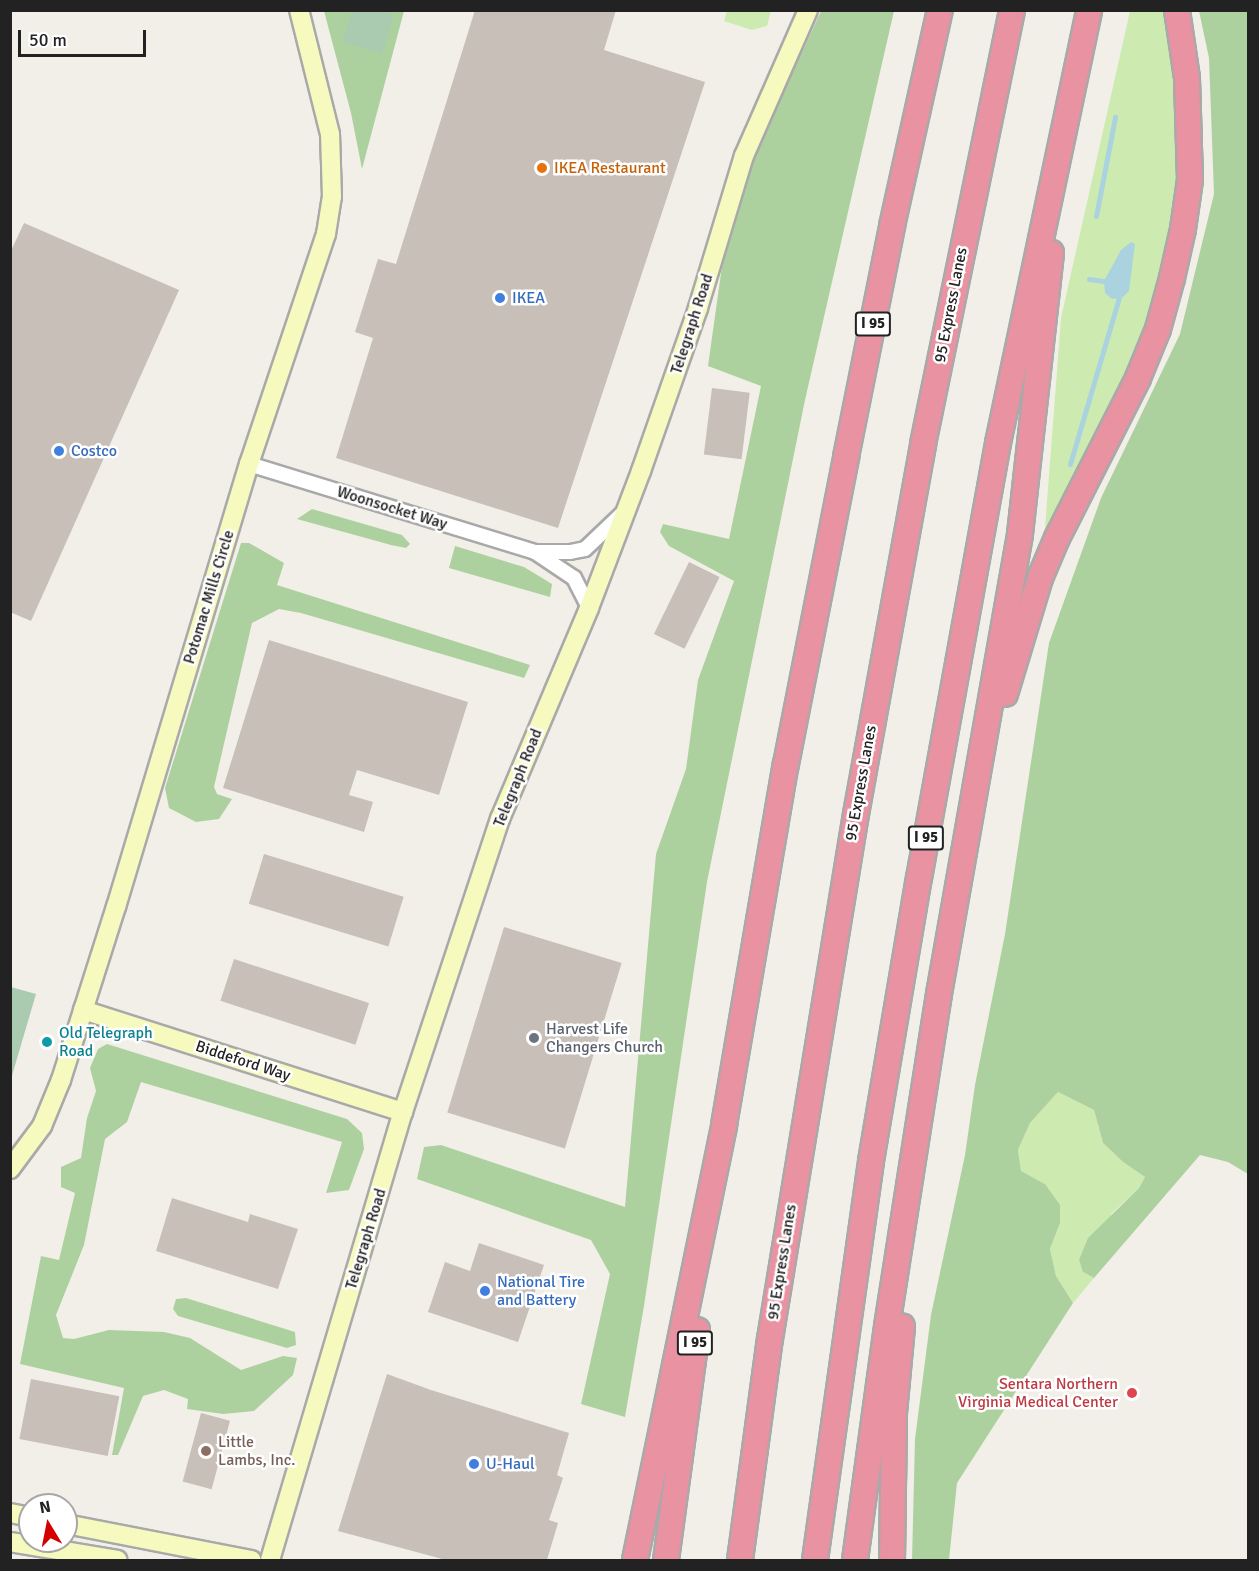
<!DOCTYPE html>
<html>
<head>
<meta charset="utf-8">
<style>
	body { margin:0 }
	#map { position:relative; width:1259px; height:1571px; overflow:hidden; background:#f2efe9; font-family:Signika,sans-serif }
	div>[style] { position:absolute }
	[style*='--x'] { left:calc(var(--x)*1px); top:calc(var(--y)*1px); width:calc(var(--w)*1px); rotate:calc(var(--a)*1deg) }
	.grass>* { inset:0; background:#cdebb0 }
	.forest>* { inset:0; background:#add19e }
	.cemetery>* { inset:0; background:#aacbaf }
	.water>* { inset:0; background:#aad3df }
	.stream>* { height:5px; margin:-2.5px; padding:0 2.5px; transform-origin:2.5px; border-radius:2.5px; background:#aad3df }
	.building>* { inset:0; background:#c7bfb8; transform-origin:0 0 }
	.roads { filter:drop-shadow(2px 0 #a9a9a9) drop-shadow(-2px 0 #a9a9a9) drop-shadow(0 2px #a9a9a9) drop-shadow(0 -2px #a9a9a9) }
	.street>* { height:14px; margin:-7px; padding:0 7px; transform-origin:7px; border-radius:7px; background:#fff }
	.secondary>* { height:18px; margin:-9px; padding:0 9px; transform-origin:9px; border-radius:9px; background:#f7fabf }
	.highway>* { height:24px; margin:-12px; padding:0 12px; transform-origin:12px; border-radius:12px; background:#e892a2 }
	.dots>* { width:16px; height:16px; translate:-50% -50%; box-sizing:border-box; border:3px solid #fff; border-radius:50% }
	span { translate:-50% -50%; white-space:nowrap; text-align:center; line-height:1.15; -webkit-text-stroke:5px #fff; paint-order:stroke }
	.shield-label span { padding:2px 4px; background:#fff; border:2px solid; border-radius:4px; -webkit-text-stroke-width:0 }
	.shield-label { font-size:15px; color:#222; font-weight:700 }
	.food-label { font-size:16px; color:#c56008 }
	.left { translate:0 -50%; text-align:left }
	.shop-label { font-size:16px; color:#366cbe }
	.street-label { font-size:16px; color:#222 }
	.worship-label { font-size:16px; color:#5b616d }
	.culture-label { font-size:16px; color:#0d838f }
	.health-label { font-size:16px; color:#be3a42 }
	.right { translate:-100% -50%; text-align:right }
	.education-label { font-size:16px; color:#785e54 }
	.frame { position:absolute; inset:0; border:12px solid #222; pointer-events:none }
	.north { position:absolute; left:18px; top:1493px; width:60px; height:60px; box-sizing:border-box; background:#fff; border:2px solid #a7a7a7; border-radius:50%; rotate:350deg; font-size:16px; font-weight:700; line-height:24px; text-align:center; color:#222 }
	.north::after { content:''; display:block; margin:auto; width:21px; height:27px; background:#d40000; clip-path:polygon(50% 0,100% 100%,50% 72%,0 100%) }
	.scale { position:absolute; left:18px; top:30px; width:128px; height:27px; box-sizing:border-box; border:3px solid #222; border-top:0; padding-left:8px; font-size:18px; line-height:21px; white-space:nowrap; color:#222; -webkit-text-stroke:4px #fff; paint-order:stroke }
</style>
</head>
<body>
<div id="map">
	<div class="grass">
		<div style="clip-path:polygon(727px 11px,771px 11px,767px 26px,752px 30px,724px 21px)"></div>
		<div style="clip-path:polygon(1130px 11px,1164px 11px,1166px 18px,1181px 114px,1174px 218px,1161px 282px,1141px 344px,1044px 541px,1061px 318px)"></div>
		<div style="clip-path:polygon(1058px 1092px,1094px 1110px,1103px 1143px,1123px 1162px,1145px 1177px,1139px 1188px,1112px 1213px,1083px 1272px,1094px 1278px,1073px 1303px,1056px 1276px,1050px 1249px,1060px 1223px,1045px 1184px,1021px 1171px,1018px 1150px,1030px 1123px)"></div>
	</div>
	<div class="forest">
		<div style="clip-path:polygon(324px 11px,404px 11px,362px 169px,351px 113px)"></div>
		<div style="clip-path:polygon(821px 11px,894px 11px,805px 400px,707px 882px,644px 1306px,625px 1417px,581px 1404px,610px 1274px,591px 1240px,417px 1179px,424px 1147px,441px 1145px,625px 1207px,656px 854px,686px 769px,698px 680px,734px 581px,669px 546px,660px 532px,663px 524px,729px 539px,761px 386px,708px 366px,722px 266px,755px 154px)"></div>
		<div style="clip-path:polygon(1199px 11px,1248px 11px,1248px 1174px,1228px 1162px,1200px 1155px,1094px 1278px,1083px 1272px,1079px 1260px,1088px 1238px,1139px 1188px,1145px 1177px,1123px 1162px,1103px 1143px,1094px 1110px,1058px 1092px,1030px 1123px,1018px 1150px,1021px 1171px,1045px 1184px,1060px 1205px,1060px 1223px,1050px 1249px,1056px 1276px,1073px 1303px,957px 1483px,949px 1560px,912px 1560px,915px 1439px,931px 1315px,965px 1155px,975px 1085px,1005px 934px,1049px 643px,1101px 498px,1180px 334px,1214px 194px,1209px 58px)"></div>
		<div style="clip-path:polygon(312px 509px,402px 535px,410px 544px,406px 548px,391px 545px,297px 519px)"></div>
		<div style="clip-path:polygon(241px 543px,249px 543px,284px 563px,277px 585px,530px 665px,524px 678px,301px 613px,279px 609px,252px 623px,214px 787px,217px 794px,232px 799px,219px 819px,196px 822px,169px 808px,165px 788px)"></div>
		<div style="clip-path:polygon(455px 546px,524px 567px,552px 584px,550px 597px,449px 568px)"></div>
		<div style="clip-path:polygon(107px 1044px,347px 1119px,362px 1133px,364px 1149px,349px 1190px,326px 1193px,342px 1142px,141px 1082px,127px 1122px,105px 1139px,84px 1245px,56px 1315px,63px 1338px,74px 1339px,109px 1330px,164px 1332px,190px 1338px,241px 1370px,283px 1356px,297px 1358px,293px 1375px,254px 1411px,223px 1414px,187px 1409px,188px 1399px,164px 1390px,143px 1396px,118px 1455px,112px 1455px,124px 1388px,20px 1364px,41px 1256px,59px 1260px,75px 1193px,61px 1187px,61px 1167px,81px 1158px,87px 1118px,96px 1091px,90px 1068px,98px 1049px)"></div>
		<div style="clip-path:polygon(186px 1298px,295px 1332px,296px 1345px,287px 1348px,178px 1316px,173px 1309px,176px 1299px)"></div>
	</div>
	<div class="cemetery">
		<div style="clip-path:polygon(352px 11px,379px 11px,394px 15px,382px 54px,342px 42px)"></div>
		<div style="clip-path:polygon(11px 987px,36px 994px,11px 1079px,10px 987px)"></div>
	</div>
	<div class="water">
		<div style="clip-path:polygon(1131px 242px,1135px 244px,1129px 291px,1123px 297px,1112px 299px,1105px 293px,1104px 281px,1121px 250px)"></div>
	</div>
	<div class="stream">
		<div style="--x:1096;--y:216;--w:101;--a:-79.1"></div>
		<div style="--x:1089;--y:279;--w:15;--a:8"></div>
		<div style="--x:1070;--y:464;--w:173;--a:-73.6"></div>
	</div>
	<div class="building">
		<div style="clip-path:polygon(475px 10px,616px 10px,604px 50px,705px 82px,558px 528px,336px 458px,373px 338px,355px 332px,378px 259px,396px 264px)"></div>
		<div style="clip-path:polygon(24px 223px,179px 290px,31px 621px,10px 612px,10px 253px)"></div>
		<div style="left:712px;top:388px;width:38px;height:67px;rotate:7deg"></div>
		<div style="left:689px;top:562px;width:34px;height:80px;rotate:26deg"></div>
		<div style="clip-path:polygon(269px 640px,468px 702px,439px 795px,357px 770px,349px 795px,373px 802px,364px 832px,223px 788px)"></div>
		<div style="left:264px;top:854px;width:146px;height:52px;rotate:17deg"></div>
		<div style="left:504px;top:927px;width:123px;height:194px;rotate:17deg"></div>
		<div style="left:234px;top:959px;width:142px;height:44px;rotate:18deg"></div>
		<div style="clip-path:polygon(172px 1198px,248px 1222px,250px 1214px,298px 1229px,278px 1289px,156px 1251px)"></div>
		<div style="clip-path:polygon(479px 1243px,544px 1265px,518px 1342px,428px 1312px,445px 1262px,470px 1271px)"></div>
		<div style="clip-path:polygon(387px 1374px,431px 1390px,569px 1433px,557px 1475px,563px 1478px,549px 1520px,558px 1523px,547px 1560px,446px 1560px,338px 1531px)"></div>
		<div style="left:31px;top:1379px;width:90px;height:61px;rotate:11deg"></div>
		<div style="left:201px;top:1413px;width:30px;height:71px;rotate:15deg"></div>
	</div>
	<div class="roads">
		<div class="street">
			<div style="--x:249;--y:464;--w:299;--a:17.1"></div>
			<div style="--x:535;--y:552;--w:35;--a:0"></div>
			<div style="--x:570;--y:552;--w:15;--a:-11"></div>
			<div style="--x:585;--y:549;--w:51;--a:-43.4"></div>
			<div style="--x:535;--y:552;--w:47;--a:33.7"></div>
			<div style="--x:574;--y:578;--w:34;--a:63"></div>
		</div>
		<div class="secondary">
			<div style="--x:83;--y:1010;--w:336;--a:17.7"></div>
			<div style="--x:10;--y:1169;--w:54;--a:-53.3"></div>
			<div style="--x:42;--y:1126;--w:50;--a:-67.6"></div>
			<div style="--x:61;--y:1080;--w:182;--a:-72.4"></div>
			<div style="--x:116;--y:907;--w:463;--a:-73.3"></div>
			<div style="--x:249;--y:464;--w:243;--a:-71.5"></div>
			<div style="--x:326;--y:234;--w:37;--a:-81"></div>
			<div style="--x:332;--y:197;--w:63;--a:-91.8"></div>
			<div style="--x:330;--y:134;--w:128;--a:-104"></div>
			<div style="--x:10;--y:1513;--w:20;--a:11"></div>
			<div style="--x:66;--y:1524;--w:189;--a:11"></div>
			<div style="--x:10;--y:1542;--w:109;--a:9.5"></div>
			<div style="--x:270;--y:1560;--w:467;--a:-73.5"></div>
			<div style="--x:403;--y:1112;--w:309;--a:-71.7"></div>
			<div style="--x:500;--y:819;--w:229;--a:-67.1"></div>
			<div style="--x:589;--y:608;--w:147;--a:-69.2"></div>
			<div style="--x:641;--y:471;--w:173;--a:-70.7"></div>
			<div style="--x:698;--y:308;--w:159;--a:-73.2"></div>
			<div style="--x:744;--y:156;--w:159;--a:-66.3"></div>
		</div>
		<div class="highway">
			<div style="--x:1005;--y:694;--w:121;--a:-73.2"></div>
			<div style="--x:1040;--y:578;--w:43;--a:-67"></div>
			<div style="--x:1057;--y:538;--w:179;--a:-63.1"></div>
			<div style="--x:1138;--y:378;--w:53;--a:-67.8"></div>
			<div style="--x:1158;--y:329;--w:53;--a:-74.6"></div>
			<div style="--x:1172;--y:278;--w:50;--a:-77.3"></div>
			<div style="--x:1183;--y:229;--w:49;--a:-81.9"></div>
			<div style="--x:1190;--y:180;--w:102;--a:-91.7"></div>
			<div style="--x:1187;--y:78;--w:69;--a:-98.4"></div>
			<div style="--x:635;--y:1560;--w:444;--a:-78.4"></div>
			<div style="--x:724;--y:1125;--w:366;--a:-80.3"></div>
			<div style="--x:786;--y:764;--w:313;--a:-78.9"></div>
			<div style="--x:846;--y:457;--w:236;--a:-78.7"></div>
			<div style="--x:892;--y:226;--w:221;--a:-77.5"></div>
			<div style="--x:666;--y:1560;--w:232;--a:-82.3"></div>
			<div style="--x:740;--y:1560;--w:223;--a:-82.3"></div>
			<div style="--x:770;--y:1339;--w:532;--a:-80.7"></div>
			<div style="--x:856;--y:814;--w:376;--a:-79.7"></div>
			<div style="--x:923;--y:444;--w:443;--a:-78.4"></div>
			<div style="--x:815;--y:1560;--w:403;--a:-82"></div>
			<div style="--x:871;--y:1161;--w:287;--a:-80.4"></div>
			<div style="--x:919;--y:878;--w:442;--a:-79.7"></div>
			<div style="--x:998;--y:443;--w:442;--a:-78.1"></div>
			<div style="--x:855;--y:1560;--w:236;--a:-82.2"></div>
			<div style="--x:887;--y:1326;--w:336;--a:-81.1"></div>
			<div style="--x:939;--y:994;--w:467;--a:-80"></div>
			<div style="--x:1020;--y:534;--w:283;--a:-83.7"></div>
			<div style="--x:892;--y:1560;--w:147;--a:-89.2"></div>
			<div style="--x:894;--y:1413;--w:87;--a:-84.7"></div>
		</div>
	</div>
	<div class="dots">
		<div style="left:542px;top:168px;background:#e8710a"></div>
		<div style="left:500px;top:298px;background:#3f7fe0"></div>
		<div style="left:59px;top:451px;background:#3f7fe0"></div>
		<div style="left:534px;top:1038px;background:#6b7280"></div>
		<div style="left:47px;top:1042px;background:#0f9aa8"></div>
		<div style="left:485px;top:1291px;background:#3f7fe0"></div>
		<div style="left:1132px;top:1393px;background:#e0444e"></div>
		<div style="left:206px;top:1451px;background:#8d6e63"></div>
		<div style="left:474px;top:1464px;background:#3f7fe0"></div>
	</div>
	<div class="shield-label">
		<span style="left:873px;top:324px">I 95</span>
		<span style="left:926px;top:838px">I 95</span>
		<span style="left:695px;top:1343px">I 95</span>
	</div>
	<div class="food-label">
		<span class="left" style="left:554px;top:168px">IKEA Restaurant</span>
	</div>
	<div class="shop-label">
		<span class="left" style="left:512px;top:298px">IKEA</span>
		<span class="left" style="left:71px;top:451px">Costco</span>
		<span class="left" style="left:497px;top:1291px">National Tire<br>and Battery</span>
		<span class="left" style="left:486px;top:1464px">U-Haul</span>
	</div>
	<div class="street-label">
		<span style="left:951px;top:305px;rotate:-79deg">95 Express Lanes</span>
		<span style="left:692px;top:324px;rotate:-72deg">Telegraph Road</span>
		<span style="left:392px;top:508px;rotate:17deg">Woonsocket Way</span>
		<span style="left:209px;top:597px;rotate:-73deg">Potomac Mills Circle</span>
		<span style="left:518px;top:778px;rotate:-68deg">Telegraph Road</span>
		<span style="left:861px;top:783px;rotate:-80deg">95 Express Lanes</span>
		<span style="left:243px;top:1061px;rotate:18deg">Biddeford Way</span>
		<span style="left:366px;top:1239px;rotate:-73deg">Telegraph Road</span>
		<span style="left:782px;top:1262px;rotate:-81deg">95 Express Lanes</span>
	</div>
	<div class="worship-label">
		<span class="left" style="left:546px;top:1038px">Harvest Life<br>Changers Church</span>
	</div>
	<div class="culture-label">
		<span class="left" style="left:59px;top:1042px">Old Telegraph<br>Road</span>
	</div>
	<div class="health-label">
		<span class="right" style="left:1118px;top:1393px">Sentara Northern<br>Virginia Medical Center</span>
	</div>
	<div class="education-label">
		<span class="left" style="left:218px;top:1451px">Little<br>Lambs, Inc.</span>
	</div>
	<div class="frame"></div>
	<div class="north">N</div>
	<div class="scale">50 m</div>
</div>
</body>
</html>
